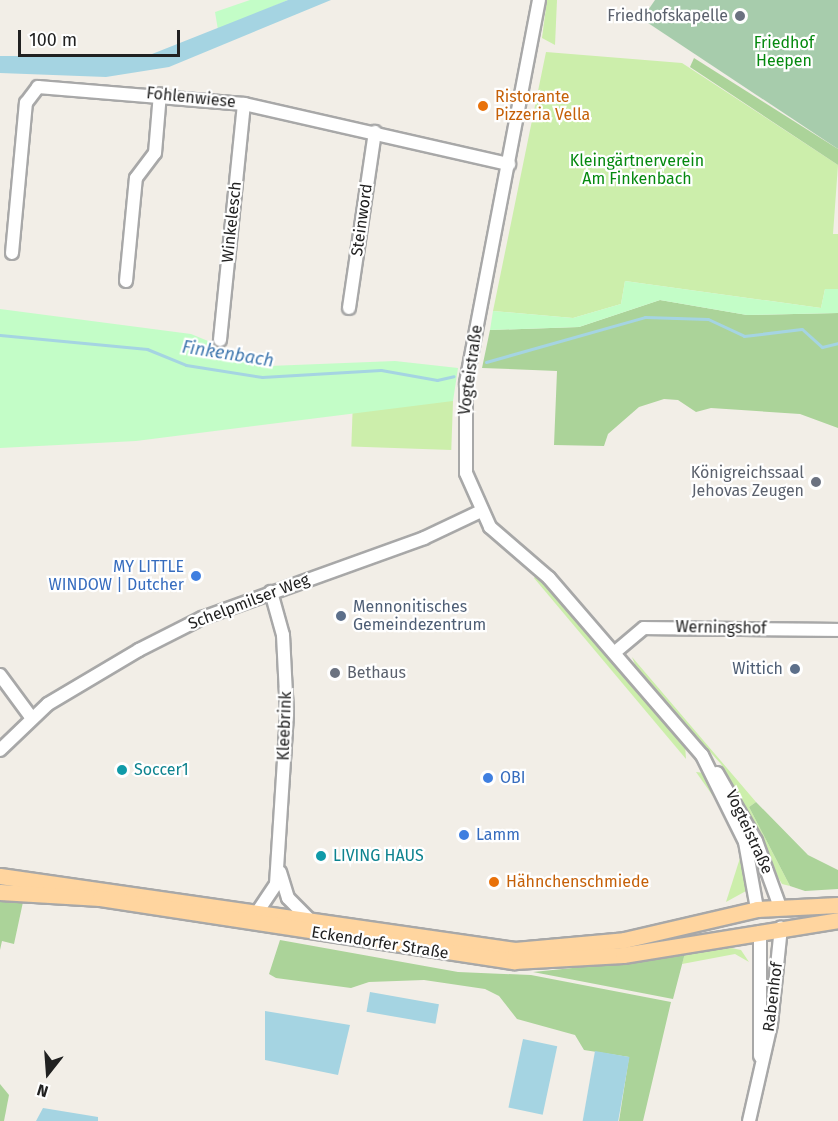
<!DOCTYPE html>
<html>
<head>
<meta charset="utf-8">
<style>
	body { margin:0 }
	#map { position:relative; width:838px; height:1121px; overflow:hidden; background:#f2eee7; font-family:"Fira Sans",sans-serif }
	div>[style] { position:absolute }
	[style*='--x'] { left:calc(var(--x)*1px); top:calc(var(--y)*1px); width:calc(var(--w)*1px); rotate:calc(var(--a)*1deg) }
	.grass>* { inset:0; background:#cceeab; transform-origin:0 0 }
	.forest>* { inset:0; background:#abd399 }
	.cemetery>* { inset:0; background:#a7ccac }
	.park>* { inset:0; background:#c3fdc7 }
	.water>* { inset:0; background:#a5d4e2; transform-origin:0 0 }
	.stream>* { height:3px; margin:-1.5px; padding:0 1.5px; transform-origin:1.5px; border-radius:1.5px; background:#a5d4e2 }
	.roads { filter:drop-shadow(2px 0 #a8a8a8) drop-shadow(-2px 0 #a8a8a8) drop-shadow(0 2px #a8a8a8) drop-shadow(0 -2px #a8a8a8) }
	.minor>* { height:12px; margin:-6px; padding:0 6px; transform-origin:6px; border-radius:6px; background:#fff }
	.major>* { height:15px; margin:-7.5px; padding:0 7.5px; transform-origin:7.5px; border-radius:7.5px; background:#ffd59f }
	.dots>* { width:16px; height:16px; translate:-50% -50%; box-sizing:border-box; border:3px solid #fff; border-radius:50% }
	span { translate:-50% -50%; white-space:nowrap; text-align:center; line-height:1.15; -webkit-text-stroke:4.5px #fff; paint-order:stroke }
	.worship-label { font-size:16px; color:#5b616d }
	.right { translate:-100% -50%; text-align:right }
	.left { translate:0 -50%; text-align:left }
	.park-label { font-size:16px; color:#05890f }
	.food-label { font-size:16px; color:#c56008 }
	.street-label { font-size:16px; color:#212121 }
	.shop-label { font-size:16px; color:#366cbe }
	.service-label { font-size:16px; color:#4e5e75 }
	.culture-label { font-size:16px; color:#0d838f }
	.water-label { font-size:18px; color:#437ab0; font-style:italic }
	.north { position:absolute; left:18px; top:1043px; width:60px; height:60px; -webkit-text-stroke:4px #fff; paint-order:stroke; rotate:197deg; font-size:16px; font-weight:700; line-height:24px; text-align:center; color:#212121 }
	.north::after { content:''; display:block; margin:auto; width:21px; height:27px; background:#212121; clip-path:polygon(50% 0,100% 100%,50% 72%,0 100%) }
	.scale { position:absolute; left:18px; top:30px; width:162px; height:27px; box-sizing:border-box; border:3px solid #212121; border-top:0; padding-left:8px; font-size:18px; line-height:21px; white-space:nowrap; color:#212121; -webkit-text-stroke:4px #fff; paint-order:stroke }
</style>
</head>
<body>
<div id="map">
	<div class="grass">
		<div style="clip-path:polygon(547px 0,557px 0,555px 45px,542px 38px)"></div>
		<div style="clip-path:polygon(546px 52px,682px 63px,838px 165px,833px 234px,838px 234px,838px 289px,825px 289px,821px 308px,625px 281px,621px 304px,573px 318px,493px 311px)"></div>
		<div style="left:453px;top:401px;width:49px;height:100px;rotate:92deg"></div>
		<div style="clip-path:polygon(538px 573px,685px 745px,686px 759px,534px 578px)"></div>
		<div style="clip-path:polygon(632px 657px,756px 802px,749px 807px,790px 886px,782px 884px,773px 869px,721px 764px,638px 672px)"></div>
		<div style="clip-path:polygon(696px 772px,705px 773px,727px 816px)"></div>
		<div style="clip-path:polygon(740px 858px,746px 891px,726px 902px)"></div>
		<div style="clip-path:polygon(731px 948px,741px 950px,749px 962px,735px 954px,682px 964px,685px 953px)"></div>
	</div>
	<div class="forest">
		<div style="clip-path:polygon(694px 58px,838px 149px,838px 165px,690px 67px)"></div>
		<div style="clip-path:polygon(660px 300px,747px 315px,838px 313px,838px 428px,800px 414px,711px 408px,696px 412px,678px 400px,664px 399px,639px 407px,608px 434px,604px 446px,554px 445px,557px 371px,482px 368px,490px 330px,579px 327px)"></div>
		<div style="clip-path:polygon(756px 802px,808px 855px,838px 870px,838px 889px,805px 891px,790px 886px,749px 807px)"></div>
		<div style="clip-path:polygon(0 901px,23px 902px,14px 944px,2px 941px,0 950px)"></div>
		<div style="clip-path:polygon(280px 940px,458px 972px,531px 975px,671px 1002px,643px 1121px,619px 1121px,629px 1057px,584px 1050px,575px 1035px,517px 1019px,499px 996px,485px 989px,424px 980px,369px 982px,351px 988px,276px 978px,269px 974px)"></div>
		<div style="clip-path:polygon(685px 953px,673px 999px,533px 972px,602px 965px)"></div>
		<div style="clip-path:polygon(0 1084px,9px 1095px,4px 1121px,0 1121px)"></div>
	</div>
	<div class="cemetery">
		<div style="clip-path:polygon(655px 0,838px 0,838px 149px,642px 19px)"></div>
	</div>
	<div class="park">
		<div style="clip-path:polygon(250px 0,288px 0,218px 30px,215px 12px)"></div>
		<div style="clip-path:polygon(625px 281px,821px 308px,825px 289px,838px 289px,838px 313px,747px 315px,660px 300px,579px 327px,490px 330px,493px 311px,573px 318px,621px 304px)"></div>
		<div style="clip-path:polygon(0 309px,191px 334px,269px 366px,395px 361px,458px 368px,453px 401px,136px 441px,0 448px)"></div>
	</div>
	<div class="water">
		<div style="clip-path:polygon(288px 0,331px 0,169px 67px,106px 77px,0 73px,0 56px,147px 56px)"></div>
		<div style="left:370px;top:992px;width:70px;height:20px;rotate:10deg"></div>
		<div style="clip-path:polygon(265px 1011px,350px 1025px,338px 1075px,265px 1060px)"></div>
		<div style="left:523px;top:1039px;width:35px;height:70px;rotate:12deg"></div>
		<div style="left:595px;top:1051px;width:35px;height:71px;rotate:10deg"></div>
		<div style="clip-path:polygon(43px 1108px,98px 1117px,98px 1121px,36px 1121px)"></div>
	</div>
	<div class="stream">
		<div style="--x:0;--y:335;--w:148;--a:5.4"></div>
		<div style="--x:147;--y:349;--w:42;--a:22.3"></div>
		<div style="--x:186;--y:365;--w:77;--a:9"></div>
		<div style="--x:262;--y:377;--w:119;--a:-3.4"></div>
		<div style="--x:381;--y:370;--w:57;--a:10.1"></div>
		<div style="--x:437;--y:380;--w:17;--a:-13"></div>
		<div style="--x:486;--y:362;--w:165;--a:-15.8"></div>
		<div style="--x:645;--y:317;--w:63;--a:1.8"></div>
		<div style="--x:708;--y:319;--w:40;--a:25"></div>
		<div style="--x:744;--y:336;--w:58;--a:-6.9"></div>
		<div style="--x:802;--y:329;--w:27;--a:42"></div>
		<div style="--x:822;--y:347;--w:16;--a:-14"></div>
	</div>
	<div class="roads">
		<div class="minor">
			<div style="--x:539;--y:0;--w:391;--a:100.8"></div>
			<div style="--x:466;--y:384;--w:89;--a:90"></div>
			<div style="--x:466;--y:473;--w:59;--a:66"></div>
			<div style="--x:490;--y:527;--w:78;--a:40.8"></div>
			<div style="--x:549;--y:578;--w:234;--a:49.2"></div>
			<div style="--x:702;--y:755;--w:97;--a:63.7"></div>
			<div style="--x:745;--y:842;--w:68;--a:79.8"></div>
			<div style="--x:12;--y:253;--w:151;--a:-84.7"></div>
			<div style="--x:26;--y:103;--w:20;--a:-53"></div>
			<div style="--x:38;--y:87;--w:207;--a:4.7"></div>
			<div style="--x:244;--y:104;--w:272;--a:12.8"></div>
			<div style="--x:126;--y:281;--w:103;--a:-84.5"></div>
			<div style="--x:136;--y:178;--w:31;--a:-53"></div>
			<div style="--x:155;--y:153;--w:59;--a:-85.2"></div>
			<div style="--x:349;--y:308;--w:178;--a:-81.6"></div>
			<div style="--x:220;--y:340;--w:237;--a:-84.2"></div>
			<div style="--x:614;--y:653;--w:39;--a:-40"></div>
			<div style="--x:644;--y:628;--w:194;--a:0.6"></div>
			<div style="--x:0;--y:675;--w:52;--a:53.6"></div>
			<div style="--x:0;--y:750;--w:66;--a:-43.8"></div>
			<div style="--x:48;--y:704;--w:106;--a:-30.7"></div>
			<div style="--x:139;--y:650;--w:71;--a:-26.9"></div>
			<div style="--x:202;--y:618;--w:236;--a:-19.8"></div>
			<div style="--x:424;--y:538;--w:61;--a:-25.3"></div>
			<div style="--x:717;--y:773;--w:78;--a:60.2"></div>
			<div style="--x:756;--y:841;--w:70;--a:70"></div>
			<div style="--x:280;--y:872;--w:27;--a:73"></div>
			<div style="--x:288;--y:898;--w:31;--a:45"></div>
			<div style="--x:258;--y:911;--w:32;--a:-56"></div>
			<div style="--x:276;--y:884;--w:170;--a:-86.3"></div>
			<div style="--x:287;--y:714;--w:79;--a:-92.9"></div>
			<div style="--x:283;--y:635;--w:45;--a:-105.6"></div>
			<div style="--x:760;--y:1056;--w:124;--a:-90"></div>
			<div style="--x:749;--y:1121;--w:99;--a:-77.2"></div>
			<div style="--x:771;--y:1024;--w:97;--a:-84.1"></div>
		</div>
		<div class="major">
			<div style="--x:0;--y:876;--w:520;--a:8.18"></div>
			<div style="--x:515;--y:950;--w:109;--a:-5.2"></div>
			<div style="--x:624;--y:940;--w:137;--a:-13.1"></div>
			<div style="--x:757;--y:909;--w:81;--a:-2.8"></div>
			<div style="--x:0;--y:892;--w:100;--a:3.4"></div>
			<div style="--x:100;--y:898;--w:419;--a:8.7"></div>
			<div style="--x:514;--y:961;--w:109;--a:-3.2"></div>
			<div style="--x:623;--y:955;--w:218;--a:-9.2"></div>
		</div>
	</div>
	<div class="dots">
		<div style="left:740px;top:16px;background:#6b7280"></div>
		<div style="left:483px;top:106px;background:#e8710a"></div>
		<div style="left:816px;top:482px;background:#6b7280"></div>
		<div style="left:196px;top:576px;background:#3f7fe0"></div>
		<div style="left:341px;top:616px;background:#5c6f8a"></div>
		<div style="left:795px;top:669px;background:#5c6f8a"></div>
		<div style="left:335px;top:673px;background:#6b7280"></div>
		<div style="left:122px;top:770px;background:#0f9aa8"></div>
		<div style="left:488px;top:778px;background:#3f7fe0"></div>
		<div style="left:464px;top:835px;background:#3f7fe0"></div>
		<div style="left:321px;top:856px;background:#0f9aa8"></div>
		<div style="left:494px;top:882px;background:#e8710a"></div>
	</div>
	<div class="worship-label">
		<span class="right" style="left:728px;top:16px">Friedhofskapelle</span>
		<span class="right" style="left:804px;top:482px">Königreichssaal<br>Jehovas Zeugen</span>
		<span class="left" style="left:347px;top:673px">Bethaus</span>
	</div>
	<div class="park-label">
		<span style="left:784px;top:52px">Friedhof<br>Heepen</span>
		<span style="left:637px;top:170px">Kleingärtnerverein<br>Am Finkenbach</span>
	</div>
	<div class="food-label">
		<span class="left" style="left:495px;top:106px">Ristorante<br>Pizzeria Vella</span>
		<span class="left" style="left:506px;top:882px">Hähnchenschmiede</span>
	</div>
	<div class="street-label">
		<span style="left:191px;top:98px;rotate:6deg">Fohlenwiese</span>
		<span style="left:362px;top:220px;rotate:-82deg">Steinword</span>
		<span style="left:232px;top:222px;rotate:-84deg">Winkelesch</span>
		<span style="left:471px;top:370px;rotate:-82deg">Vogteistraße</span>
		<span style="left:249px;top:602px;rotate:-21deg">Schelpmilser Weg</span>
		<span style="left:721px;top:628px;rotate:1deg">Werningshof</span>
		<span style="left:285px;top:726px;rotate:-88deg">Kleebrink</span>
		<span style="left:749px;top:832px;rotate:65deg">Vogteistraße</span>
		<span style="left:380px;top:943px;rotate:9deg">Eckendorfer Straße</span>
		<span style="left:773px;top:997px;rotate:-83deg">Rabenhof</span>
	</div>
	<div class="shop-label">
		<span class="right" style="left:184px;top:576px">MY LITTLE<br>WINDOW | Dutcher</span>
		<span class="left" style="left:500px;top:778px">OBI</span>
		<span class="left" style="left:476px;top:835px">Lamm</span>
	</div>
	<div class="service-label">
		<span class="left" style="left:353px;top:616px">Mennonitisches<br>Gemeindezentrum</span>
		<span class="right" style="left:783px;top:669px">Wittich</span>
	</div>
	<div class="culture-label">
		<span class="left" style="left:134px;top:770px">Soccer1</span>
		<span class="left" style="left:333px;top:856px">LIVING HAUS</span>
	</div>
	<div class="water-label">
		<span style="left:228px;top:354px;rotate:9deg">Finkenbach</span>
	</div>
	<div class="north">N</div>
	<div class="scale">100 m</div>
</div>
</body>
</html>
